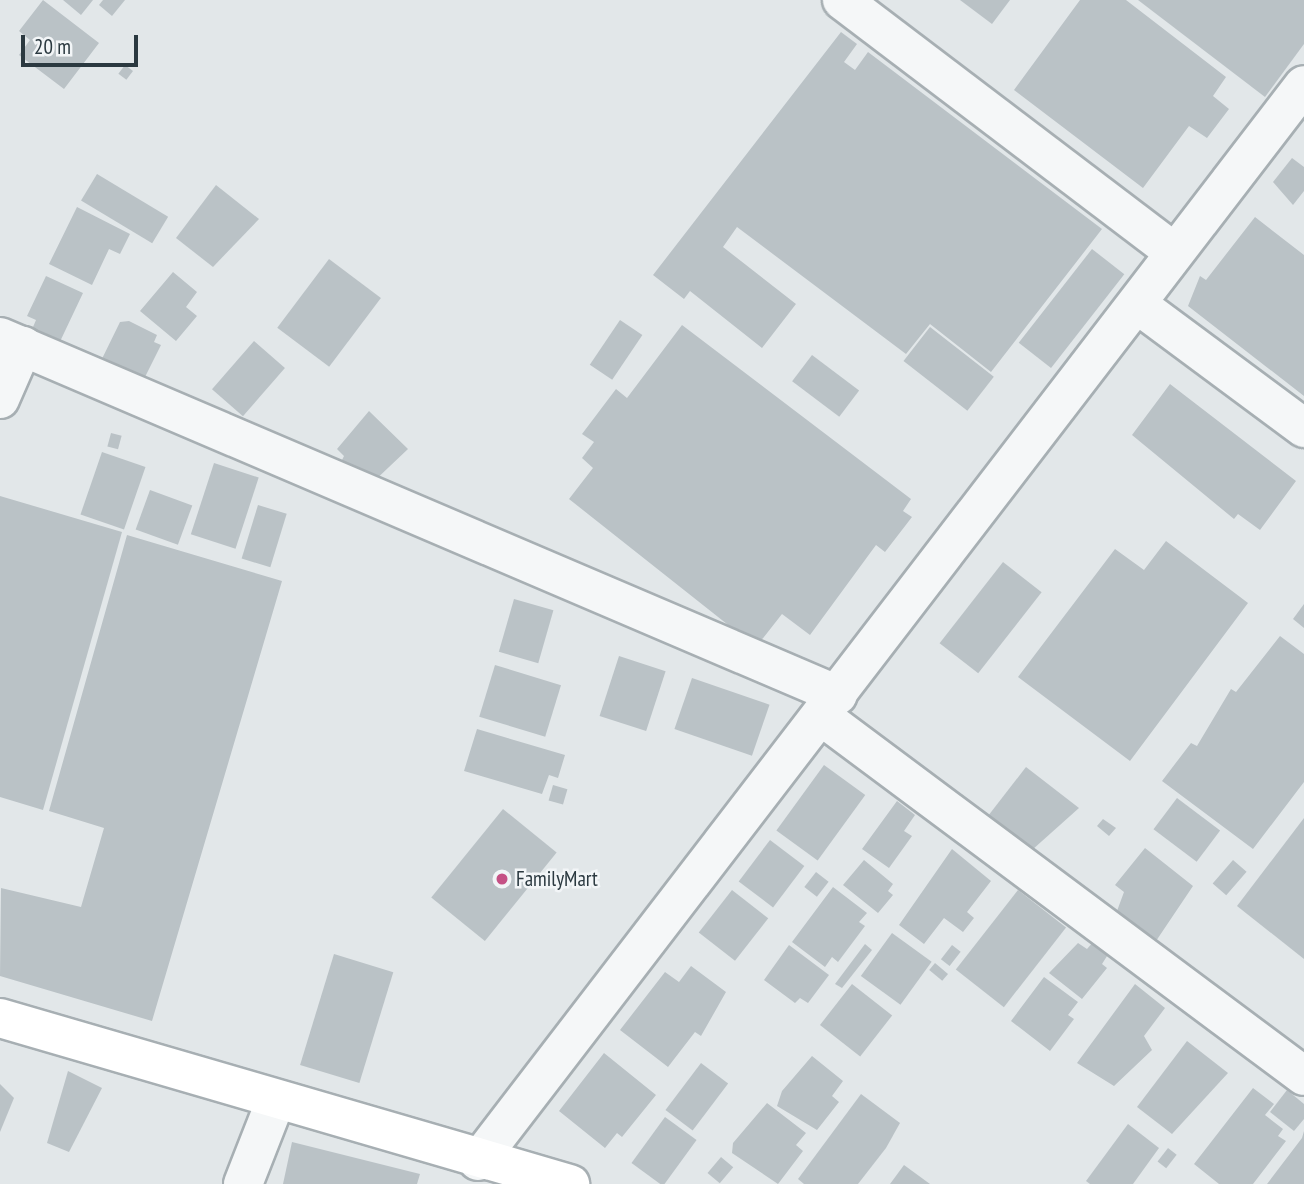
<!DOCTYPE html>
<html>
<head>
<meta charset="utf-8">
<style>
	body { margin:0 }
	#map { position:relative; width:1304px; height:1184px; overflow:hidden; background:#e2e7e9; font-family:"PT Sans Narrow",sans-serif }
	div>[style] { position:absolute }
	[style*='--x'] { left:calc(var(--x)*1px); top:calc(var(--y)*1px); width:calc(var(--w)*1px); rotate:calc(var(--a)*1deg) }
	.building>* { inset:0; background:#bac2c6; transform-origin:0 0 }
	.roads { filter:drop-shadow(2px 0 #a7afb3) drop-shadow(-2px 0 #a7afb3) drop-shadow(0 2px #a7afb3) drop-shadow(0 -2px #a7afb3) }
	.street>* { height:38px; margin:-19px; padding:0 19px; transform-origin:19px; border-radius:19px; background:#f5f7f8 }
	.secondary>* { height:38px; margin:-19px; padding:0 19px; transform-origin:19px; border-radius:19px; background:#fff }
	.dots>* { width:19px; height:19px; translate:-50% -50%; box-sizing:border-box; border:4px solid #f2f5f7; border-radius:50% }
	span { translate:-50% -50%; white-space:nowrap; text-align:center; line-height:1.15; -webkit-text-stroke:5px #f2f5f7; paint-order:stroke }
	.poi-label { font-size:21px; color:#2b3940 }
	.left { translate:0 -50%; text-align:left }
	.scale { position:absolute; left:21px; top:35px; width:117px; height:32px; box-sizing:border-box; border:4px solid #2b3940; border-top:0; padding-left:9px; font-size:21px; line-height:24px; white-space:nowrap; color:#2b3940; -webkit-text-stroke:5px #f2f5f7; paint-order:stroke }
</style>
</head>
<body>
<div id="map">
	<div class="building">
		<div style="clip-path:polygon(43px 0,99px 43px,64px 89px,19px 55px,30px 40px,19px 31px)"></div>
		<div style="clip-path:polygon(63px 0,93px 0,81px 15px)"></div>
		<div style="clip-path:polygon(103px 0,125px 0,112px 16px,99px 5px)"></div>
		<div style="clip-path:polygon(960px 0,1010px 0,992px 24px)"></div>
		<div style="clip-path:polygon(1080px 0,1126px 0,1226px 77px,1213px 96px,1229px 109px,1207px 138px,1189px 126px,1143px 188px,1014px 90px)"></div>
		<div style="clip-path:polygon(1138px 0,1304px 0,1304px 44px,1265px 97px)"></div>
		<div style="clip-path:polygon(841px 32px,857px 44px,844px 62px,855px 70px,868px 52px,1102px 229px,991px 372px,930px 324px,906px 354px,737px 227px,723px 247px,796px 304px,762px 348px,690px 291px,684px 299px,653px 275px)"></div>
		<div style="left:125px;top:65px;width:10px;height:11px;rotate:37deg"></div>
		<div style="clip-path:polygon(1292px 158px,1304px 167px,1304px 191px,1293px 205px,1273px 182px)"></div>
		<div style="left:97px;top:174px;width:83px;height:31px;rotate:31deg"></div>
		<div style="clip-path:polygon(216px 185px,259px 219px,213px 267px,176px 238px)"></div>
		<div style="clip-path:polygon(77px 207px,130px 234px,120px 254px,109px 249px,92px 285px,49px 264px)"></div>
		<div style="clip-path:polygon(1255px 217px,1304px 255px,1304px 396px,1188px 306px,1200px 276px,1206px 280px)"></div>
		<div style="left:1092px;top:249px;width:41px;height:119px;rotate:38deg"></div>
		<div style="left:329px;top:259px;width:65px;height:86px;rotate:37deg"></div>
		<div style="clip-path:polygon(173px 272px,197px 292px,186px 307px,197px 316px,176px 341px,140px 311px)"></div>
		<div style="clip-path:polygon(46px 276px,83px 293px,56px 350px,30px 334px,36px 320px,27px 316px)"></div>
		<div style="left:620px;top:320px;width:27px;height:54px;rotate:34deg"></div>
		<div style="clip-path:polygon(129px 321px,157px 335px,154px 342px,161px 345px,139px 389px,97px 369px,120px 322px)"></div>
		<div style="clip-path:polygon(682px 325px,911px 499px,903px 511px,912px 517px,885px 552px,876px 545px,810px 635px,782px 614px,756px 647px,569px 499px,593px 468px,582px 458px,594px 442px,582px 434px,616px 389px,627px 398px)"></div>
		<div style="left:930px;top:327px;width:81px;height:43px;rotate:38deg"></div>
		<div style="left:254px;top:341px;width:41px;height:64px;rotate:41deg"></div>
		<div style="left:812px;top:355px;width:59px;height:33px;rotate:37deg"></div>
		<div style="clip-path:polygon(1170px 384px,1296px 481px,1260px 530px,1238px 514px,1234px 519px,1132px 435px)"></div>
		<div style="clip-path:polygon(369px 411px,408px 449px,370px 485px,341px 462px,344px 456px,337px 449px)"></div>
		<div style="left:111px;top:433px;width:11px;height:14px;rotate:15deg"></div>
		<div style="left:102px;top:452px;width:46px;height:66px;rotate:19deg"></div>
		<div style="left:214px;top:463px;width:47px;height:75px;rotate:18deg"></div>
		<div style="left:150px;top:490px;width:45px;height:42px;rotate:20deg"></div>
		<div style="clip-path:polygon(0 496px,122px 532px,43px 810px,0 797px)"></div>
		<div style="left:258px;top:505px;width:30px;height:56px;rotate:17deg"></div>
		<div style="clip-path:polygon(127px 535px,282px 581px,152px 1021px,0 976px,1px 888px,81px 907px,104px 828px,49px 811px)"></div>
		<div style="clip-path:polygon(1166px 541px,1248px 603px,1130px 761px,1018px 677px,1115px 549px,1144px 570px)"></div>
		<div style="left:1003px;top:562px;width:49px;height:103px;rotate:38deg"></div>
		<div style="left:514px;top:599px;width:41px;height:55px;rotate:16deg"></div>
		<div style="clip-path:polygon(1304px 604px,1304px 628px,1293px 619px)"></div>
		<div style="clip-path:polygon(1280px 636px,1304px 654px,1304px 782px,1253px 849px,1162px 781px,1191px 743px,1197px 746px,1231px 689px,1236px 692px)"></div>
		<div style="left:619px;top:656px;width:49px;height:63px;rotate:18deg"></div>
		<div style="left:495px;top:665px;width:69px;height:54px;rotate:17deg"></div>
		<div style="left:692px;top:678px;width:82px;height:54px;rotate:19deg"></div>
		<div style="clip-path:polygon(477px 729px,565px 755px,558px 778px,549px 775px,542px 794px,464px 771px)"></div>
		<div style="left:824px;top:765px;width:51px;height:81px;rotate:36deg"></div>
		<div style="clip-path:polygon(1026px 767px,1079px 808px,1032px 850px,988px 816px)"></div>
		<div style="left:553px;top:785px;width:15px;height:16px;rotate:16deg"></div>
		<div style="left:1177px;top:798px;width:54px;height:39px;rotate:37deg"></div>
		<div style="clip-path:polygon(897px 801px,915px 815px,904px 831px,912px 836px,889px 868px,862px 849px)"></div>
		<div style="left:503px;top:809px;width:69px;height:114px;rotate:39deg"></div>
		<div style="clip-path:polygon(1304px 818px,1304px 959px,1237px 906px)"></div>
		<div style="clip-path:polygon(1103px 819px,1116px 828px,1109px 836px,1097px 826px)"></div>
		<div style="left:770px;top:840px;width:43px;height:52px;rotate:37deg"></div>
		<div style="clip-path:polygon(1145px 848px,1193px 886px,1156px 941px,1117px 911px,1124px 892px,1115px 885px)"></div>
		<div style="clip-path:polygon(952px 849px,991px 881px,967px 912px,974px 918px,963px 932px,944px 918px,924px 944px,899px 925px)"></div>
		<div style="clip-path:polygon(864px 860px,893px 884px,888px 891px,893px 895px,878px 913px,843px 885px)"></div>
		<div style="left:1233px;top:860px;width:18px;height:31px;rotate:41deg"></div>
		<div style="left:816px;top:872px;width:16px;height:19px;rotate:38deg"></div>
		<div style="clip-path:polygon(833px 887px,867px 913px,859px 922px,865px 926px,838px 962px,832px 957px,825px 967px,792px 942px)"></div>
		<div style="left:732px;top:890px;width:46px;height:54px;rotate:38deg"></div>
		<div style="left:1018px;top:890px;width:61px;height:101px;rotate:38deg"></div>
		<div style="left:892px;top:933px;width:49px;height:53px;rotate:36deg"></div>
		<div style="clip-path:polygon(1094px 941px,1109px 953px,1102px 964px,1107px 968px,1082px 999px,1049px 973px,1078px 943px,1087px 949px)"></div>
		<div style="clip-path:polygon(865px 944px,872px 950px,842px 988px,835px 984px)"></div>
		<div style="clip-path:polygon(789px 945px,829px 975px,808px 1003px,800px 998px,795px 1003px,764px 980px)"></div>
		<div style="left:952px;top:945px;width:11px;height:18px;rotate:38deg"></div>
		<div style="left:334px;top:954px;width:62px;height:116px;rotate:17deg"></div>
		<div style="left:935px;top:963px;width:17px;height:9px;rotate:40deg"></div>
		<div style="clip-path:polygon(691px 966px,726px 992px,701px 1036px,695px 1032px,668px 1067px,620px 1030px,665px 972px,679px 982px)"></div>
		<div style="clip-path:polygon(1044px 977px,1078px 1002px,1068px 1015px,1074px 1019px,1050px 1051px,1011px 1021px)"></div>
		<div style="left:852px;top:984px;width:51px;height:52px;rotate:38deg"></div>
		<div style="clip-path:polygon(1135px 984px,1165px 1008px,1144px 1036px,1152px 1050px,1114px 1086px,1077px 1063px)"></div>
		<div style="clip-path:polygon(1187px 1041px,1228px 1073px,1172px 1134px,1137px 1107px)"></div>
		<div style="clip-path:polygon(604px 1053px,656px 1095px,622px 1137px,617px 1133px,605px 1148px,559px 1111px)"></div>
		<div style="clip-path:polygon(812px 1056px,843px 1081px,832px 1096px,839px 1102px,817px 1130px,777px 1106px,782px 1091px)"></div>
		<div style="left:701px;top:1063px;width:34px;height:59px;rotate:37deg"></div>
		<div style="clip-path:polygon(68px 1071px,102px 1088px,69px 1152px,47px 1143px)"></div>
		<div style="clip-path:polygon(0 1084px,14px 1098px,0 1132px)"></div>
		<div style="clip-path:polygon(1253px 1088px,1274px 1104px,1265px 1115px,1283px 1129px,1278px 1136px,1286px 1141px,1253px 1184px,1219px 1184px,1194px 1164px)"></div>
		<div style="clip-path:polygon(1287px 1090px,1304px 1104px,1304px 1119px,1294px 1131px,1270px 1112px)"></div>
		<div style="clip-path:polygon(861px 1094px,900px 1123px,886px 1148px,858px 1184px,804px 1184px,798px 1179px)"></div>
		<div style="clip-path:polygon(767px 1103px,806px 1133px,796px 1145px,803px 1151px,778px 1184px,732px 1153px,733px 1143px)"></div>
		<div style="left:665px;top:1117px;width:39px;height:57px;rotate:36deg"></div>
		<div style="clip-path:polygon(1128px 1124px,1159px 1148px,1133px 1184px,1090px 1184px,1086px 1181px)"></div>
		<div style="clip-path:polygon(1304px 1131px,1304px 1184px,1267px 1184px,1302px 1138px)"></div>
		<div style="clip-path:polygon(292px 1142px,420px 1174px,417px 1184px,283px 1184px)"></div>
		<div style="left:1168px;top:1148px;width:11px;height:17px;rotate:38deg"></div>
		<div style="left:721px;top:1157px;width:16px;height:21px;rotate:40deg"></div>
		<div style="clip-path:polygon(904px 1165px,930px 1184px,890px 1184px)"></div>
	</div>
	<div class="roads">
		<div class="street">
			<div style="--x:842;--y:0;--w:417;--a:37.2"></div>
			<div style="--x:1137;--y:304;--w:208;--a:36.6"></div>
			<div style="--x:0;--y:337;--w:911;--a:23.13"></div>
			<div style="--x:0;--y:399;--w:58;--a:-66.5"></div>
			<div style="--x:821;--y:716;--w:602;--a:36.7"></div>
			<div style="--x:478;--y:1161;--w:1356;--a:-52.49"></div>
			<div style="--x:243;--y:1184;--w:90;--a:-68.6"></div>
		</div>
		<div class="secondary">
			<div style="--x:0;--y:1018;--w:594;--a:16.24"></div>
		</div>
	</div>
	<div class="dots">
		<div style="left:502px;top:879px;background:#c55185"></div>
	</div>
	<div class="poi-label">
		<span class="left" style="left:516px;top:879px">FamilyMart</span>
	</div>
	<div class="scale">20 m</div>
</div>
</body>
</html>
